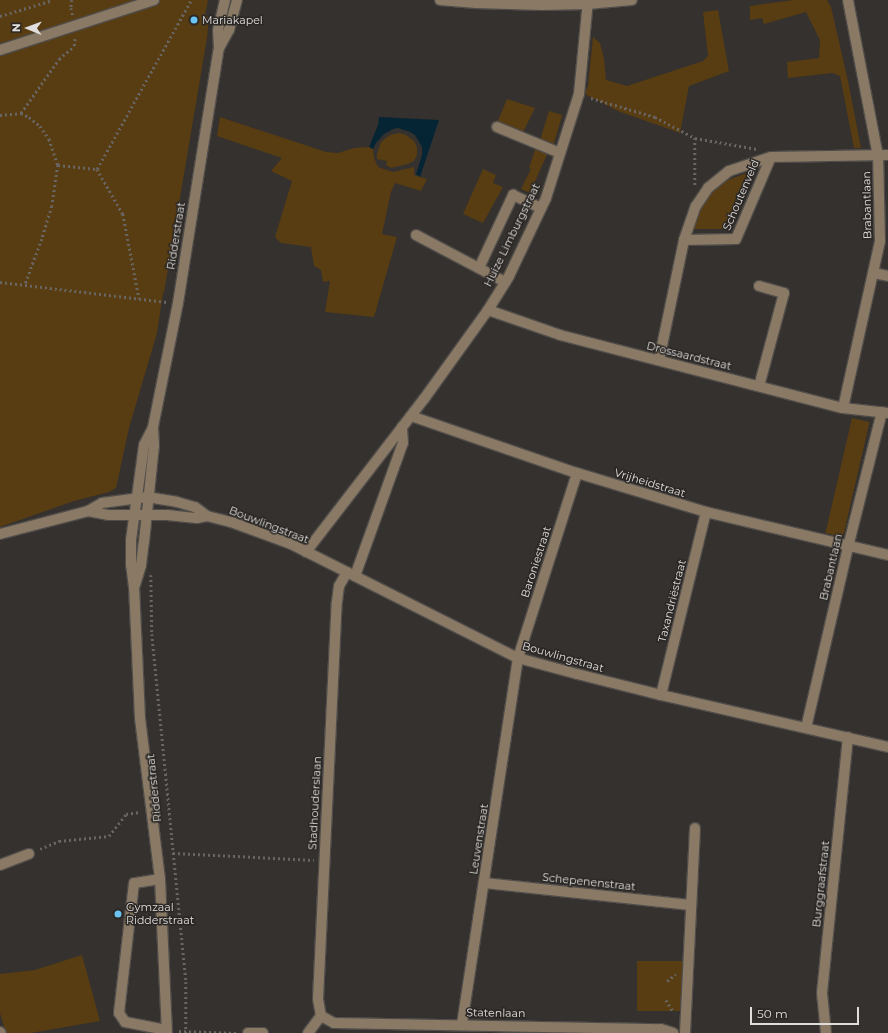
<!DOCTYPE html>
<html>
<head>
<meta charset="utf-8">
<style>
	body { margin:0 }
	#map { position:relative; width:888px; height:1033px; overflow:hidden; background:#34312e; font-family:Montserrat,sans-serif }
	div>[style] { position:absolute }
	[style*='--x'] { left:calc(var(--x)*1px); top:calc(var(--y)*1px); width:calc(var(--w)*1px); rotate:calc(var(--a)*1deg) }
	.green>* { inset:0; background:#583c12; transform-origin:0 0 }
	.water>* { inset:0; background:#052535 }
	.path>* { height:2.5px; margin-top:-1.25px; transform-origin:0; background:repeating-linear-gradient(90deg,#686563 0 2px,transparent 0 5px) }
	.roads { filter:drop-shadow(1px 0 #504d4a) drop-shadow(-1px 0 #504d4a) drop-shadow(0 1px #504d4a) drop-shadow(0 -1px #504d4a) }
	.minor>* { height:10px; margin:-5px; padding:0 5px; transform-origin:5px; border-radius:5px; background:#897965 }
	.dots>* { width:11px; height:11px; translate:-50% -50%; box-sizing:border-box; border:2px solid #2a2724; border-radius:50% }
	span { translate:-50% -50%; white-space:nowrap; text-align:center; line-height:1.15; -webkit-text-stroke:3px #2a2724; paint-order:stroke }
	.poi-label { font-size:11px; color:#e0dedc }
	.left { translate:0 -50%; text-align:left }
	.street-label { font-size:11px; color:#e0dedc }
	.north { position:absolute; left:8px; top:8px; width:40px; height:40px; -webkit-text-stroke:3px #2a2724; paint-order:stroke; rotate:271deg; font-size:11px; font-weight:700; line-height:16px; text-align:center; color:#e0dedc }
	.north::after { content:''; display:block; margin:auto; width:14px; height:18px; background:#e0dedc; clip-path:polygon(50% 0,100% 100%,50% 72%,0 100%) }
	.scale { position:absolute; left:750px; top:1007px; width:109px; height:18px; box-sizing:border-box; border:2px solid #e0dedc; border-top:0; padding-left:5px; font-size:12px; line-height:14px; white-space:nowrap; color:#e0dedc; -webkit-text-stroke:3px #2a2724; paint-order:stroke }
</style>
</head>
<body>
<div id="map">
	<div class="green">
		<div style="clip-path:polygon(0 0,208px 0,205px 15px,209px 18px,207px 38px,171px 251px,164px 293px,163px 293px,157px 333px,129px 428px,116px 488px,109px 492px,74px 501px,0 527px)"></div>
		<div style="clip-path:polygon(794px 0,827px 0,831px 7px,848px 81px,861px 148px,854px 148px,840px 76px,832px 73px,788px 78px,787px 62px,819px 58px,820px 40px,806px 12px,764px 24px,762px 18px,750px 20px,750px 6px)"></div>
		<div style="clip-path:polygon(718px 10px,729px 71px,689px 86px,680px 133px,618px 111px,585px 94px,588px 86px,593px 37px,600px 43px,604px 58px,606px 80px,627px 86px,703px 61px,708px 56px,703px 12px)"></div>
		<div style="clip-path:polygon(507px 99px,535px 108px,523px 132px,515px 131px,497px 123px)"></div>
		<div style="left:549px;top:111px;width:14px;height:32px;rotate:17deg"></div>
		<div style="clip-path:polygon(220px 117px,326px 152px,338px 153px,354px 148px,369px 147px,373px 149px,374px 158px,378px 167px,393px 172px,414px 167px,414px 175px,427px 179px,421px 191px,395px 183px,391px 192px,382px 234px,397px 237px,374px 317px,325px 312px,330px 281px,323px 282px,321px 270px,314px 266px,311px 247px,281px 243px,275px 237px,292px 181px,271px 171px,282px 158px,217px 136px)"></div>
		<div style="clip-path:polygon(399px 133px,406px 135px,414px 141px,417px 148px,417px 155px,414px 161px,408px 164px,391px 168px,386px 165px,387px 161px,377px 159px,377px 154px,381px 142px,390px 135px)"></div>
		<div style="clip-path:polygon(536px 147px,548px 152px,530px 193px,521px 189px,531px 169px,529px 168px)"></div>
		<div style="clip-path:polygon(483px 169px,496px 175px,493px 183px,503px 187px,483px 223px,463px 214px)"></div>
		<div style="clip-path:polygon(747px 173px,728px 229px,692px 229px,691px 220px,706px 197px,728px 180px)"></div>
		<div style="left:852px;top:418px;width:18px;height:118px;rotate:13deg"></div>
		<div style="clip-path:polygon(82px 955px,100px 1021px,31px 1033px,6px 1033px,0 1013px,0 974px,35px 970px)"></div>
		<div style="left:637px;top:961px;width:49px;height:50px"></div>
	</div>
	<div class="water">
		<div style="clip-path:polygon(379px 117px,439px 120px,420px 177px,416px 174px,422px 155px,422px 147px,415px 135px,410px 132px,398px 128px,393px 129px,384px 134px,376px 143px,373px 149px,369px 147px,378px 125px)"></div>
	</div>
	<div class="path">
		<div style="--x:72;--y:0;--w:8;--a:97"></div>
		<div style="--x:71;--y:8;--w:8;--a:76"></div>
		<div style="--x:0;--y:16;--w:55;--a:-16.8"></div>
		<div style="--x:591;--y:98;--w:67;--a:16.5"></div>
		<div style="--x:655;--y:117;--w:45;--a:27.7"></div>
		<div style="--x:695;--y:138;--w:63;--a:10.1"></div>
		<div style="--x:21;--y:113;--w:66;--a:-54.9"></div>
		<div style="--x:59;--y:59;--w:20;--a:-41"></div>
		<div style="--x:74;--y:46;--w:8;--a:-83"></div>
		<div style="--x:0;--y:115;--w:21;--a:-5"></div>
		<div style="--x:21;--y:113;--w:9;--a:27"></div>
		<div style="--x:29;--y:117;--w:14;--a:39"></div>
		<div style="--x:40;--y:126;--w:16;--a:55"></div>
		<div style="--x:49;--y:139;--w:28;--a:71"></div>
		<div style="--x:58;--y:165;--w:41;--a:98.3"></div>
		<div style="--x:52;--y:206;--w:34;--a:107"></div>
		<div style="--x:42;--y:239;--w:49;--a:110.3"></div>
		<div style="--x:695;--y:138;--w:48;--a:90"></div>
		<div style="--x:58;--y:165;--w:39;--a:6"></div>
		<div style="--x:97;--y:169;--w:193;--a:-60.9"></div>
		<div style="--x:97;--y:169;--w:52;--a:60"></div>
		<div style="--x:123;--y:214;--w:86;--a:79.2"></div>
		<div style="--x:0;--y:282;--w:168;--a:6.8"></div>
		<div style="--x:151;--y:575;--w:59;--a:89"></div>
		<div style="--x:152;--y:634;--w:350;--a:84.4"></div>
		<div style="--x:186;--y:982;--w:51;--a:90"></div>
		<div style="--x:40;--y:849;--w:21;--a:-23"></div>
		<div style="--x:59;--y:841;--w:50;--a:-5.7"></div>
		<div style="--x:109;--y:836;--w:28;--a:-52"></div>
		<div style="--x:126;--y:814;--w:14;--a:-8"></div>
		<div style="--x:173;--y:853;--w:141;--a:2.8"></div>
		<div style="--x:667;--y:981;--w:11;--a:-38"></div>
		<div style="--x:666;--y:1000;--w:13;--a:58"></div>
		<div style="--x:179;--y:1031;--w:59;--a:1.9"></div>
	</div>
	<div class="roads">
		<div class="minor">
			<div style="--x:440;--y:0;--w:36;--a:5"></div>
			<div style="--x:476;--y:3;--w:66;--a:1.7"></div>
			<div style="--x:542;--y:5;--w:46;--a:-1.2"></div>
			<div style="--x:588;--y:4;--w:44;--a:-5.2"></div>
			<div style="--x:219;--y:48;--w:21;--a:-61"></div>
			<div style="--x:229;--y:30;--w:31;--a:-75"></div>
			<div style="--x:0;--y:50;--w:162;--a:-18"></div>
			<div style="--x:497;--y:127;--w:68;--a:22.4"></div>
			<div style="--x:416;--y:235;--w:101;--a:27.8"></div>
			<div style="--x:684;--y:240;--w:52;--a:-1.1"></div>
			<div style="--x:736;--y:239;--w:89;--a:-66.9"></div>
			<div style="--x:479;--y:268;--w:81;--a:-65"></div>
			<div style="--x:513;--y:195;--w:31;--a:25"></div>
			<div style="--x:874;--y:273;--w:14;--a:12"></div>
			<div style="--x:759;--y:286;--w:26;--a:16"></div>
			<div style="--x:784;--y:293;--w:96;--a:105"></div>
			<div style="--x:488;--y:310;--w:76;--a:19.1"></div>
			<div style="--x:560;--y:335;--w:292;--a:14.5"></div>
			<div style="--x:843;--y:408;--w:45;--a:6.3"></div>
			<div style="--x:659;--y:360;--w:123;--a:-78.2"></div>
			<div style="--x:684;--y:240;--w:36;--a:-71"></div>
			<div style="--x:696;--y:206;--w:22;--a:-56"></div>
			<div style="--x:708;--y:188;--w:27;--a:-39"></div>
			<div style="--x:729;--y:171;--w:44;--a:-18.4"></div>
			<div style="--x:771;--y:157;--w:117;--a:-1"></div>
			<div style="--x:843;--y:408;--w:171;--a:-77.5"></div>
			<div style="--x:880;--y:241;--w:85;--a:-91.3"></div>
			<div style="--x:878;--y:156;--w:159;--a:-100.9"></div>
			<div style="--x:411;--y:416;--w:176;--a:19"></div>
			<div style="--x:577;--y:473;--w:135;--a:16.8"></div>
			<div style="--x:706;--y:512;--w:187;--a:13.3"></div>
			<div style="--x:88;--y:511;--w:20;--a:11"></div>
			<div style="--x:108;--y:515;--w:59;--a:0"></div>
			<div style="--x:167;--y:515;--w:30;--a:6"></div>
			<div style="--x:197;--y:518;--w:10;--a:-11"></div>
			<div style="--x:0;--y:534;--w:91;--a:-14.6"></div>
			<div style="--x:88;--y:511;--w:16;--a:-30"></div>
			<div style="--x:102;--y:503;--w:45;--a:-7.6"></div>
			<div style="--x:147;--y:497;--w:30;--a:9"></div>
			<div style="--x:177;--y:502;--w:19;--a:16"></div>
			<div style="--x:195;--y:507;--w:15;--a:37"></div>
			<div style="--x:207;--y:516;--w:25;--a:14"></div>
			<div style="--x:231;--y:522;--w:64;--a:20.1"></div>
			<div style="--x:291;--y:544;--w:254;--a:26.7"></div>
			<div style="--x:518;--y:658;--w:61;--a:15.2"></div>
			<div style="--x:577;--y:674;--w:87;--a:14"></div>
			<div style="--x:661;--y:695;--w:233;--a:12.9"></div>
			<div style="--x:306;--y:552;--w:193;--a:-52.4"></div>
			<div style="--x:424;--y:399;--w:110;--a:-54.3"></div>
			<div style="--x:488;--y:310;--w:40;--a:-58"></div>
			<div style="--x:509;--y:276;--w:86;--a:-64.6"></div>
			<div style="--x:546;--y:198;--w:109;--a:-72.4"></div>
			<div style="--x:579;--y:94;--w:94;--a:-84.5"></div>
			<div style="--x:355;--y:576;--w:141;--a:-70.2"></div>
			<div style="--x:403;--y:443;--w:16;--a:-94"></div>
			<div style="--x:135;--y:585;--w:21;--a:-73"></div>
			<div style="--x:141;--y:565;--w:23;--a:-83"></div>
			<div style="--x:144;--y:542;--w:97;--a:-84.1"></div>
			<div style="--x:154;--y:446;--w:19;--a:-93"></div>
			<div style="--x:661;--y:695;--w:188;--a:-76.2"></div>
			<div style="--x:806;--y:728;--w:186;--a:-76.9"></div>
			<div style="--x:848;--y:547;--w:139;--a:-75.9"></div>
			<div style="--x:0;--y:865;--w:31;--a:-21"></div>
			<div style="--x:160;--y:879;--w:26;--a:171"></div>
			<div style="--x:134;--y:883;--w:131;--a:96.6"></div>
			<div style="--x:119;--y:1013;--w:11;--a:56"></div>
			<div style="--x:125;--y:1022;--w:42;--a:11"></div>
			<div style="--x:485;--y:883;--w:206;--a:6.1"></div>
			<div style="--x:321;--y:1016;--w:15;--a:28"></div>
			<div style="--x:334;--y:1023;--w:327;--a:1.1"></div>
			<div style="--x:661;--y:1029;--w:13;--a:18"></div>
			<div style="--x:462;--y:1024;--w:370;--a:-81.3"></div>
			<div style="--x:518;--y:658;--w:194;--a:-72.3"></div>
			<div style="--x:0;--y:1032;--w:1;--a:45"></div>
			<div style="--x:167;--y:1033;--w:154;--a:-92.6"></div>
			<div style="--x:160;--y:879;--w:162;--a:-97.1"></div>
			<div style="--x:140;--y:718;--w:130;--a:-92.6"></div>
			<div style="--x:134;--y:588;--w:23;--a:-97"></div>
			<div style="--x:131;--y:565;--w:25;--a:-90"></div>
			<div style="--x:131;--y:540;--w:96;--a:-82.2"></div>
			<div style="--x:144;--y:445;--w:20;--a:-63"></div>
			<div style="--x:153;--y:427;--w:126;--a:-78.6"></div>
			<div style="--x:178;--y:303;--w:258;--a:-80.9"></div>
			<div style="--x:219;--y:48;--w:18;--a:-93"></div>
			<div style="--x:218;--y:30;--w:31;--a:-77"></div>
			<div style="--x:248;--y:1033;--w:15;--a:0"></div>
			<div style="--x:308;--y:1033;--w:21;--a:-53"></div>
			<div style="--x:321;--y:1016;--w:17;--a:-100"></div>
			<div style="--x:318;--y:999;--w:397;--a:-87.3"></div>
			<div style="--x:337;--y:602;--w:16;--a:-83"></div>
			<div style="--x:339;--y:586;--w:16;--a:-60"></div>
			<div style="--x:685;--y:1033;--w:205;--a:-87.2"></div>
			<div style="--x:826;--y:1033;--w:40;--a:-95.7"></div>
			<div style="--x:822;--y:993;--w:257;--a:-84.2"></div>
		</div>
	</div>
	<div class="dots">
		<div style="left:194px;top:20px;background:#6ac3f1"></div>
		<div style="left:118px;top:914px;background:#6ac3f1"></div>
	</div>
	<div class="poi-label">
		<span class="left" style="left:202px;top:20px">Mariakapel</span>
		<span class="left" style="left:126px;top:914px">Gymzaal<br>Ridderstraat</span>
	</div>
	<div class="street-label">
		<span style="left:741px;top:195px;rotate:-67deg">Schoutenveld</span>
		<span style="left:867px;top:205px;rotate:-91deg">Brabantlaan</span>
		<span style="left:512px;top:235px;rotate:-64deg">Huize Limburgstraat</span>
		<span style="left:176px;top:236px;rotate:-81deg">Ridderstraat</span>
		<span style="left:689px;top:356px;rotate:14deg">Drossaardstraat</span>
		<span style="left:650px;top:483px;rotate:17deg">Vrijheidstraat</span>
		<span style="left:269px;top:525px;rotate:21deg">Bouwlingstraat</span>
		<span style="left:536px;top:562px;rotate:-72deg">Baroniestraat</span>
		<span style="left:831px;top:567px;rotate:-77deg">Brabantlaan</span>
		<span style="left:672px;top:601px;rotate:-76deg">Taxandriëstraat</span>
		<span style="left:563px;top:657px;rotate:16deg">Bouwlingstraat</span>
		<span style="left:154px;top:788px;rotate:-96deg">Ridderstraat</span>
		<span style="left:315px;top:803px;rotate:-87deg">Stadhouderslaan</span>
		<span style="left:479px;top:839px;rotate:-81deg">Leuvenstraat</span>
		<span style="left:589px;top:882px;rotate:6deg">Schepenenstraat</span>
		<span style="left:821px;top:884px;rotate:-84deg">Burggraafstraat</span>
		<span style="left:496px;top:1013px;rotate:1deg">Statenlaan</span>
	</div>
	<div class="north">N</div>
	<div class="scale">50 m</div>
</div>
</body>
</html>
